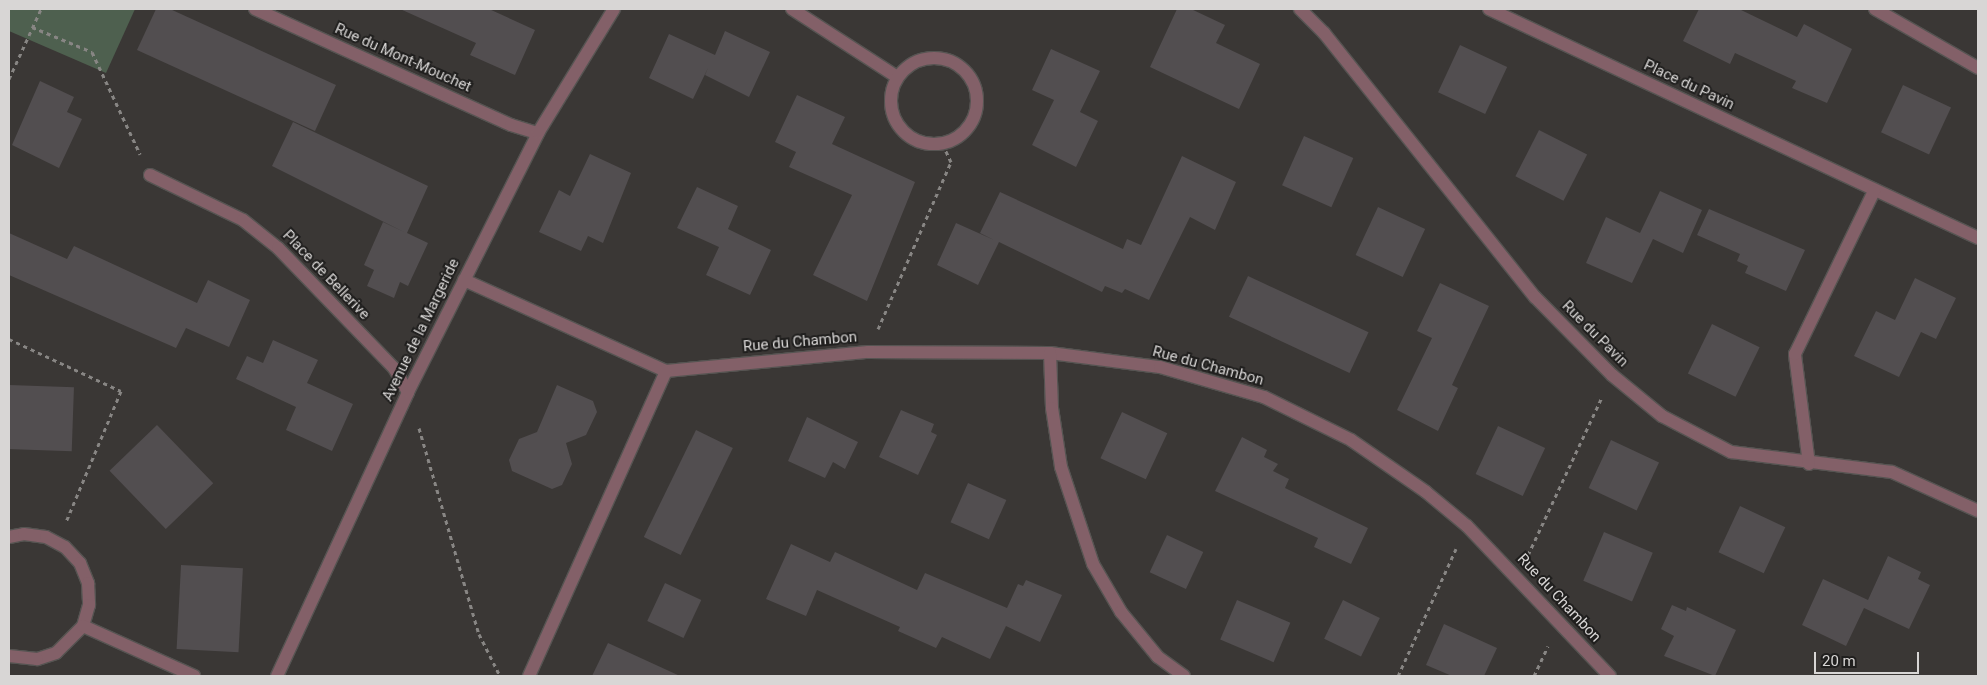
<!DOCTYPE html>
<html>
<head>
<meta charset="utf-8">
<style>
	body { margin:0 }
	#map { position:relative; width:1987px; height:685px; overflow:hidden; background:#3a3735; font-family:Roboto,sans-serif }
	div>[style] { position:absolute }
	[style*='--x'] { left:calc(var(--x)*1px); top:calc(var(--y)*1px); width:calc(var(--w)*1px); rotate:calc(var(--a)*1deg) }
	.green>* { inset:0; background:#4e604f }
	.building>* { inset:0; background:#524e50; transform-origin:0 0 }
	.path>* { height:3px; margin-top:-1.5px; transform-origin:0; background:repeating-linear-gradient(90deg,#888684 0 4px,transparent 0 8px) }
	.roads { filter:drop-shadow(1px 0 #565452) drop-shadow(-1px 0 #565452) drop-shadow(0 1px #565452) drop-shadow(0 -1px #565452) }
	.minor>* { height:12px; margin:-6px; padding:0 6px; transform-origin:6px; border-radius:6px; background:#836068 }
	.minor>.ring { margin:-6px; padding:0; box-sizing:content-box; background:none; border:12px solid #836068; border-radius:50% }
	span { translate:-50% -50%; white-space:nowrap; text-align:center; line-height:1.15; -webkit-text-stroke:4px #201f1e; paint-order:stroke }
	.street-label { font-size:15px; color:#d8d6d5 }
	.frame { position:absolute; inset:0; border:10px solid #d8d6d5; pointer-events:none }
	.scale { position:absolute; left:1814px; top:652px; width:105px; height:22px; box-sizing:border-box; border:2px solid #d8d6d5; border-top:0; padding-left:6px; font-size:15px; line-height:18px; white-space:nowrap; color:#d8d6d5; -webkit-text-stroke:4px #201f1e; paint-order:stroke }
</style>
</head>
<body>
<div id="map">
	<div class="green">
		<div style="clip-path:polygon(9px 9px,135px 9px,106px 73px,9px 31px)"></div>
	</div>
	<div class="building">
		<div style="clip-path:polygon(156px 9px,170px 9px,336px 85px,315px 131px,137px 50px)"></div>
		<div style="clip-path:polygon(400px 9px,489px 9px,535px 30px,515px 75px,470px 55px,476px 43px)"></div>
		<div style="clip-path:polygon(1177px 9px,1191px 9px,1225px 25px,1216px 43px,1260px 64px,1239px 109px,1150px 67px)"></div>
		<div style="clip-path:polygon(1699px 9px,1739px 9px,1797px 37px,1804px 24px,1852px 49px,1827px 103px,1792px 88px,1796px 81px,1735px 53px,1730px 64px,1683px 41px)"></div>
		<div style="clip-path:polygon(725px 31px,770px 52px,749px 97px,705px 75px,708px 68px,693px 99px,649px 78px,669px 34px,715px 55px)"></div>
		<div style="left:1460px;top:45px;width:52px;height:52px;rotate:25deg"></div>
		<div style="clip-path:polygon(1051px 49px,1100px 71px,1080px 112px,1098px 121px,1076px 167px,1032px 145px,1054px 100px,1032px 90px)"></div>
		<div style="clip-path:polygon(40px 81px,74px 97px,67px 112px,82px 119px,59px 168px,12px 145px)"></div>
		<div style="left:1903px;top:85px;width:53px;height:52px;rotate:25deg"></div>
		<div style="clip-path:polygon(797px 95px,845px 117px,832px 144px,915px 182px,867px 301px,813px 275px,852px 195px,789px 167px,796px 152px,775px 142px)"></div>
		<div style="clip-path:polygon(293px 122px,428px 186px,407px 233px,428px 243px,408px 286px,400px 282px,394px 298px,367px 286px,374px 270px,364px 265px,383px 222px,404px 232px,272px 166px)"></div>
		<div style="left:1539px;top:130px;width:54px;height:52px;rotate:27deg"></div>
		<div style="left:1304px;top:136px;width:54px;height:54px;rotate:24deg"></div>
		<div style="clip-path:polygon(590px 154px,631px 173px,603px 243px,588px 236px,581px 251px,539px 232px,559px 190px,570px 196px)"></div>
		<div style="clip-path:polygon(1182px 156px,1236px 182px,1215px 230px,1190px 217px,1149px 300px,1125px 289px,1122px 293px,1105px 286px,1102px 292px,999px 242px,978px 285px,937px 265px,956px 223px,994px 240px,980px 233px,1000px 192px,1123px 249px,1127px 239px,1141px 245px)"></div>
		<div style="clip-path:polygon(697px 187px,738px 206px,728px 229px,771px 250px,750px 295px,706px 275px,719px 247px,677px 228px)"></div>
		<div style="clip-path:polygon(1660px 191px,1702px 210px,1683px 253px,1653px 239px,1632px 283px,1586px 263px,1606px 217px,1640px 233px)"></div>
		<div style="left:1378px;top:207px;width:52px;height:53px;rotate:25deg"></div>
		<div style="clip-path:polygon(1709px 209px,1805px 250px,1786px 291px,1745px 273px,1748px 266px,1737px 261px,1740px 254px,1697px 235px)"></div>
		<div style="clip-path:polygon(9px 233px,67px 259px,74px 246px,197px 303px,208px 280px,250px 300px,229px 347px,186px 328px,176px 348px,9px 275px)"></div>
		<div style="left:1248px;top:276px;width:133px;height:45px;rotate:25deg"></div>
		<div style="clip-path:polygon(1915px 278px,1956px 298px,1936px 339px,1921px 332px,1899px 377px,1854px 356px,1876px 311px,1895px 320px)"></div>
		<div style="clip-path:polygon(1440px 283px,1489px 306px,1452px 385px,1458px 388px,1438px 431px,1397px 410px,1432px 338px,1417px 331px)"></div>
		<div style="left:1712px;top:324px;width:53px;height:55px;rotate:26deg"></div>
		<div style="clip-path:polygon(273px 340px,318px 360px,307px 383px,353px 404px,332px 451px,286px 430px,296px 407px,236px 379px,247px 356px,263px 363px)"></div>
		<div style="left:9px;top:385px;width:65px;height:64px;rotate:2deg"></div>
		<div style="clip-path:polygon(557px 385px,593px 401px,597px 412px,586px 435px,566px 443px,572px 464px,562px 485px,552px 489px,512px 471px,509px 460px,519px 439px,537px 432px)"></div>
		<div style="clip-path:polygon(901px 410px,934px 424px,931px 432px,937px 435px,918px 475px,879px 457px)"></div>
		<div style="left:1122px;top:412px;width:50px;height:51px;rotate:25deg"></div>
		<div style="clip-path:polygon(807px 417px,858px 442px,845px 469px,833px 462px,825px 478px,788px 461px)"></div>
		<div style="left:157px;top:425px;width:81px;height:66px;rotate:46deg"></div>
		<div style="left:1498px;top:426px;width:52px;height:53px;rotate:25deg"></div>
		<div style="left:696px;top:430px;width:41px;height:119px;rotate:26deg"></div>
		<div style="clip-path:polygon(1242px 437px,1267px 450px,1264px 457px,1278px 464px,1273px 471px,1289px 479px,1285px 488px,1368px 528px,1351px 564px,1314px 547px,1318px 538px,1215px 491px)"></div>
		<div style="left:1611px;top:440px;width:53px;height:53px;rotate:25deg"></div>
		<div style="left:968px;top:483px;width:42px;height:43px;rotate:24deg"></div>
		<div style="left:1740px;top:506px;width:50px;height:51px;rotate:25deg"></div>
		<div style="left:1604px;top:532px;width:53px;height:53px;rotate:23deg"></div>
		<div style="left:1167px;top:535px;width:40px;height:41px;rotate:25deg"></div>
		<div style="clip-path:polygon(791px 544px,830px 562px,835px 552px,917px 590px,925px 573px,1007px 608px,1018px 584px,1023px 586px,1026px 580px,1062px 595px,1040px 642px,1006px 626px,990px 659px,942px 637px,936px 648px,898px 631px,900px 627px,817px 590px,806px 616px,766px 599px)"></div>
		<div style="clip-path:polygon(1888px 556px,1921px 572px,1918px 579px,1930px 585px,1909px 629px,1864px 608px,1846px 646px,1802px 625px,1823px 579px,1868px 600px)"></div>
		<div style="left:181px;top:565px;width:62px;height:84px;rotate:3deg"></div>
		<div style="left:665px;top:583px;width:40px;height:42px;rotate:25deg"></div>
		<div style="left:1237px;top:600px;width:58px;height:43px;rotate:23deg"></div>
		<div style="left:1343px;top:600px;width:41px;height:43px;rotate:26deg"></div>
		<div style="clip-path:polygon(1672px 605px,1686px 611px,1687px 607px,1736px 630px,1715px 676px,1664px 656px,1674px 636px,1661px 629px)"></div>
		<div style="clip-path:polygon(1444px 624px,1497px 648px,1484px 676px,1452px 676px,1426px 665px)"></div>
		<div style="clip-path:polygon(608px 643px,680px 676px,592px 676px)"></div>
	</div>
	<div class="path">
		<div style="--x:32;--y:27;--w:65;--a:22.6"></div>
		<div style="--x:92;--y:52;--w:113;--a:64.8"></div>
		<div style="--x:9;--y:79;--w:77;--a:-65.4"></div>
		<div style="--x:878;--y:329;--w:182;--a:-66.4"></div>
		<div style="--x:951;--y:162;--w:21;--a:-115"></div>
		<div style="--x:9;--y:339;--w:123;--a:24.9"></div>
		<div style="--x:121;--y:391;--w:142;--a:112.8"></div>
		<div style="--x:419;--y:428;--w:215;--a:73.8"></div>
		<div style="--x:479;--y:634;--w:47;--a:63.4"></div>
		<div style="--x:1528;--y:555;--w:174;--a:-64.9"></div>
		<div style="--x:1398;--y:676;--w:140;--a:-65.5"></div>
		<div style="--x:1534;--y:676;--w:33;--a:-65"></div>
	</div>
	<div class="roads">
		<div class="minor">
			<div style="--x:255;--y:9;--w:281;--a:24.4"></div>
			<div style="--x:511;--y:125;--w:28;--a:17"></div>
			<div style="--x:792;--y:9;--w:125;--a:32.9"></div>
			<div style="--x:1300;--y:9;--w:34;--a:45"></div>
			<div style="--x:1324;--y:33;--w:338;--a:51.4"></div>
			<div style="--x:1535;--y:297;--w:110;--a:45.4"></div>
			<div style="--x:1612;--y:375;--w:65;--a:39.4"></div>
			<div style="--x:1662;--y:416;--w:78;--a:27.6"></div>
			<div style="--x:1731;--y:452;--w:162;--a:7.1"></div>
			<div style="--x:1892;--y:472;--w:94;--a:24.4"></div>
			<div style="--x:1489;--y:9;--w:540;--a:25.09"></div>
			<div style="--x:1875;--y:9;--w:119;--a:29.8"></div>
			<div class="ring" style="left:891px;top:58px;width:74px;height:74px"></div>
			<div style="--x:150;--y:175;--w:103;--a:25.8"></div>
			<div style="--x:243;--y:220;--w:45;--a:38.7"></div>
			<div style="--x:278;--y:248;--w:167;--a:46"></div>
			<div style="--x:394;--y:368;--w:28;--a:60"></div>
			<div style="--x:464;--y:280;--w:222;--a:24.3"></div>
			<div style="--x:666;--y:371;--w:203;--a:-5.4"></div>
			<div style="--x:868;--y:352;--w:182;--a:0.3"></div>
			<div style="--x:1050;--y:353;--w:111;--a:7.3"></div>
			<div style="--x:1160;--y:367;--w:108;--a:16.1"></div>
			<div style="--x:1264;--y:397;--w:97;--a:26.3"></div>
			<div style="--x:1351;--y:440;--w:91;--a:34.7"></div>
			<div style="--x:1426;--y:492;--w:53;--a:39.7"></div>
			<div style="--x:1467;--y:526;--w:207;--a:46.4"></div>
			<div style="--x:1050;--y:353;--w:55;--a:87.9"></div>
			<div style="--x:1052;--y:408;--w:60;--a:81.3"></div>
			<div style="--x:1061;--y:467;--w:102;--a:71.7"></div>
			<div style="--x:1093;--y:564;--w:56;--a:59.7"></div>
			<div style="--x:1121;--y:612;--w:58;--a:50.6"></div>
			<div style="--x:1158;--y:657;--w:32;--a:36"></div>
			<div style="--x:1809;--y:464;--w:111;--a:-97.3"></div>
			<div style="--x:1795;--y:354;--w:181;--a:-64.1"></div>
			<div style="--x:9;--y:537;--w:15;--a:-11"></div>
			<div style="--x:24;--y:534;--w:22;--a:8"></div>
			<div style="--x:46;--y:537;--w:21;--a:28"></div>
			<div style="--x:65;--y:547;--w:22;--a:47"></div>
			<div style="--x:80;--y:563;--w:22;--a:68"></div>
			<div style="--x:88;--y:583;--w:22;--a:87"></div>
			<div style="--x:89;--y:605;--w:22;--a:106"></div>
			<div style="--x:83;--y:626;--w:38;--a:135"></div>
			<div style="--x:56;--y:653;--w:20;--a:162"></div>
			<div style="--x:37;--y:659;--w:28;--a:-174"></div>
			<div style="--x:83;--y:626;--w:122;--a:24.2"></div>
			<div style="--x:277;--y:676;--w:313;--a:-65.2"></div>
			<div style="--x:408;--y:392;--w:290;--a:-63.3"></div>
			<div style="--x:538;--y:133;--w:145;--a:-58.5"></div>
			<div style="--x:529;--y:676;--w:334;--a:-65.8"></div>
		</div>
	</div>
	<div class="street-label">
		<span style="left:403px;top:58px;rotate:24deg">Rue du Mont-Mouchet</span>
		<span style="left:1689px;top:85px;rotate:25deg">Place du Pavin</span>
		<span style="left:326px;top:275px;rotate:46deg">Place de Bellerive</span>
		<span style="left:421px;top:330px;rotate:-64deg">Avenue de la Margeride</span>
		<span style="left:1595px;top:334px;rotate:45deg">Rue du Pavin</span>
		<span style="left:800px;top:342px;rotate:-5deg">Rue du Chambon</span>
		<span style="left:1208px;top:366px;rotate:15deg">Rue du Chambon</span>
		<span style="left:1559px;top:598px;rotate:47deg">Rue du Chambon</span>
	</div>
	<div class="frame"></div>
	<div class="scale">20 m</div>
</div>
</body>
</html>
